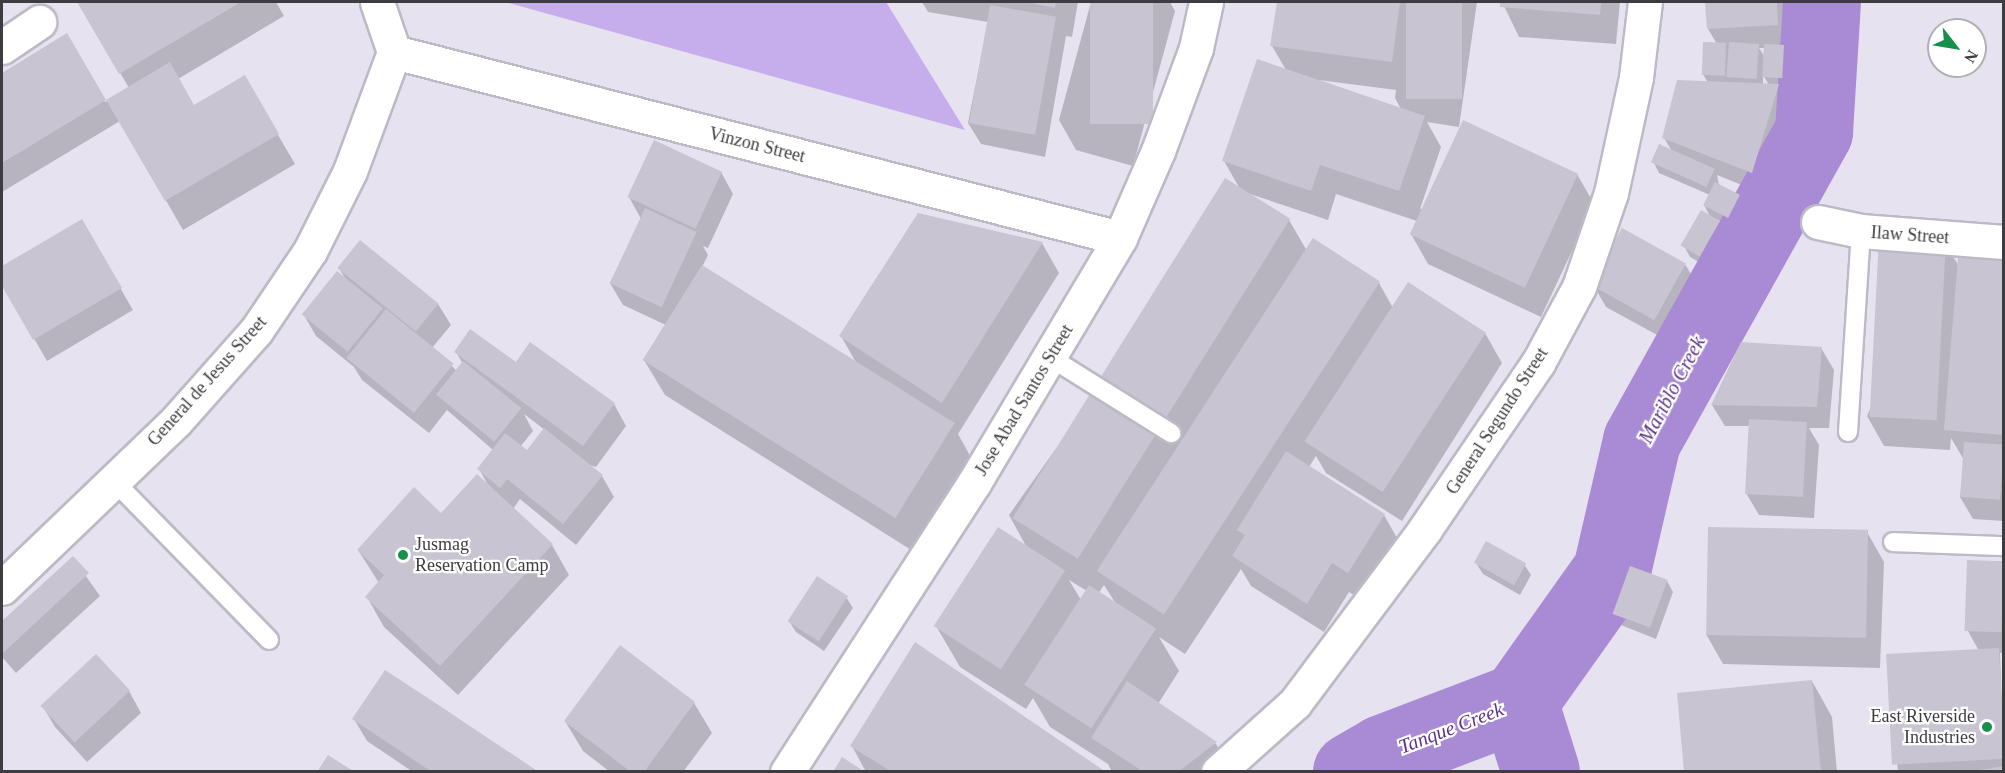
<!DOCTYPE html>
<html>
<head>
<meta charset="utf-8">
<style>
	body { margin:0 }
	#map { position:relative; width:2005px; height:773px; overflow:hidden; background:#e6e2ef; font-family:Georgia,serif }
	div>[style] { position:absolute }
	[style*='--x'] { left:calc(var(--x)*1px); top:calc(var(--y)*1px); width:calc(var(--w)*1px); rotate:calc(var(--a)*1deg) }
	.green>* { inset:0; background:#c6aeed }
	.shadow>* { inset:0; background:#0003 }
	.river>* { height:78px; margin:-39px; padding:0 39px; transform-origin:39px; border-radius:39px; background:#a88bd4 }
	.building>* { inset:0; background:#c9c4d1; transform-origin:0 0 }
	.roads { filter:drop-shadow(2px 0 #bdb9c5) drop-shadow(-2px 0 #bdb9c5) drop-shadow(0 2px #bdb9c5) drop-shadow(0 -2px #bdb9c5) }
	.lane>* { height:18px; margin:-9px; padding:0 9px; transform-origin:9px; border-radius:9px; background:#fff }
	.street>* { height:33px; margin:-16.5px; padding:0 16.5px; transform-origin:16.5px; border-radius:16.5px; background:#fff }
	.dots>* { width:16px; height:16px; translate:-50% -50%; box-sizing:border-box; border:3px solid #fff; border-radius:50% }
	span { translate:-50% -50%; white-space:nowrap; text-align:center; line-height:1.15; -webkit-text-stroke:4.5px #fff; paint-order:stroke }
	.street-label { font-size:18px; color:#3d3c41 }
	.poi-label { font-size:18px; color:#3d3c41 }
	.left { translate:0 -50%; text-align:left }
	.right { translate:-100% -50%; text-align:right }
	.water-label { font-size:20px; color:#5b3489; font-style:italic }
	.frame { position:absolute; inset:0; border:3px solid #3d3c41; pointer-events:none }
	.north { position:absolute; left:1927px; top:18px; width:60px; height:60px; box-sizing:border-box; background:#fff; border:2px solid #b1b1b3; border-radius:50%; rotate:121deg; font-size:16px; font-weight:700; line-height:24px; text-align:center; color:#3d3c41 }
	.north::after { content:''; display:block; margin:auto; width:21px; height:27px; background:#17904b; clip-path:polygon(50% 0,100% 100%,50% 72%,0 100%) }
</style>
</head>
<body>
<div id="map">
	<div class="green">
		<div style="clip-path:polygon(505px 2px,886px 2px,965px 130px)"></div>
	</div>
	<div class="shadow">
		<div style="clip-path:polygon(79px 2px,276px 2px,284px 16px,178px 79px,194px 107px,244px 77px,295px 164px,183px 230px,120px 121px,2px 192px,2px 74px,66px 35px,105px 102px,129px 88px)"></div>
		<div style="clip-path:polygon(922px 2px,1078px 2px,1072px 37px,1066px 36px,1045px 157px,981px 144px,968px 123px,988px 22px,928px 12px)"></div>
		<div style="clip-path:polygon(1091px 2px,1170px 2px,1175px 11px,1133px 166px,1076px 150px,1059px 120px)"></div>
		<div style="clip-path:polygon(evenodd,1278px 2px,1477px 2px,1459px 127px,1427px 122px,1441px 147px,1420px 209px,1577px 174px,1594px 204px,1541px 317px,1428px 264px,1411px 234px,1417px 221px,1336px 194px,1328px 220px,1250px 194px,1289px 220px,1307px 251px,1379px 283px,1393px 308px,1485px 333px,1502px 363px,1402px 521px,1326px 473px,1316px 456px,1309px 467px,1384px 515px,1401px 545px,1365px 602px,1349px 592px,1324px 632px,1251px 586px,1241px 569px,1185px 654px,1159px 637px,1179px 671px,1158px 704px,1216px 744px,1232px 772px,1112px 772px,1108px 764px,1050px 727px,1033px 698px,1026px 709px,960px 667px,936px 626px,1027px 548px,1009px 515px,1240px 189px,1224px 161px,1286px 70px,1272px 46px,1278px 2px,1319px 80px,1396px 90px,1395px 98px,1401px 109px,1319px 80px,1278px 2px,1069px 580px,1087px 591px,1081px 600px,1069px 580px,1278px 2px,1104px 585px,1116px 604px,1099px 593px,1104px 585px)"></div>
		<div style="clip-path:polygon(1502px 2px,1620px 2px,1616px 44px,1519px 37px)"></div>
		<div style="clip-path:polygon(evenodd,1707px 2px,1788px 2px,1789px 47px,1784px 47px,1789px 57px,1788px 89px,1779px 88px,1790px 107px,1764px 194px,1717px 175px,1719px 185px,1739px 196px,1745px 207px,1733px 228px,1718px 220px,1725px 233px,1708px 267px,1690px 257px,1684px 246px,1711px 218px,1704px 205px,1710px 195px,1659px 173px,1653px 161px,1672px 151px,1664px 138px,1708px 83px,1703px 74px,1717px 44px,1708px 29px,1707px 2px,1759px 48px,1765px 48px,1765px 57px,1759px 48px,1707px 2px,1763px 75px,1769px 85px,1763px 85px,1763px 75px)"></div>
		<div style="clip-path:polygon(721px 172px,733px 194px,708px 248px,703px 246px,708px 255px,702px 267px,858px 366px,841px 336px,1042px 243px,1059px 273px,958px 434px,973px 461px,916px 553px,665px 395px,644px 360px,666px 325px,623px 305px,610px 283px,641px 219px,629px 197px)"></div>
		<div style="clip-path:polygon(81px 221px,133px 310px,47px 361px,2px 283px,2px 268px)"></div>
		<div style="clip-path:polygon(1945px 244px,1959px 266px,2004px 250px,2004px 521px,1973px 519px,1960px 497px,1964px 460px,1951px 438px,1950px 450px,1884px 446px,1867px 416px)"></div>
		<div style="clip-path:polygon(1685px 264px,1698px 286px,1668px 341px,1606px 307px,1594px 286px)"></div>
		<div style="clip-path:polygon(evenodd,339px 268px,438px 304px,451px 325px,432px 348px,457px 371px,463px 364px,456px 352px,516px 364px,614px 404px,626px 426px,596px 467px,586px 464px,602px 476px,614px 497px,576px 545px,520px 499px,513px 509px,552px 545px,569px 575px,458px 695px,384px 627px,367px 597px,379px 583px,358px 550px,441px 515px,488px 485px,479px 469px,493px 450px,447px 410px,429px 433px,362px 380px,354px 367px,316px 336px,304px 315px,346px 280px,339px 268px,524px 414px,545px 430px,527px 453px,520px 447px,533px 431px,524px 414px)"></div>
		<div style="clip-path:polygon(1821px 348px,1834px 370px,1829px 428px,1809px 428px,1819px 445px,1814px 518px,1759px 515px,1746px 493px,1750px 426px,1725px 426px,1712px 405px)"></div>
		<div style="clip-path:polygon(1867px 532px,1884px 562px,1880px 668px,1723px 664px,1706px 634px)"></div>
		<div style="clip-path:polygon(73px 558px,100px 596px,16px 673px,2px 657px,2px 623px)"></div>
		<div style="clip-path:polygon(2004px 562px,2004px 653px,2000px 653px,2004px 772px,1898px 772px,1888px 657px,1979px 651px,1968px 631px)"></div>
		<div style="clip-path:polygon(1476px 563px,1524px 564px,1531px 575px,1520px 595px,1483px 574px)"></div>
		<div style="clip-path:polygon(1667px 581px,1673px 592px,1656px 639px,1621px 625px,1614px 614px)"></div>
		<div style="clip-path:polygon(846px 597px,853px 608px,824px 651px,796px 632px,789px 621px)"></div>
		<div style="clip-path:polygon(1812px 681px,1832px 717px,1837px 772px,1686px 772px)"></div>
		<div style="clip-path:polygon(129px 691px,141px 713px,87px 762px,55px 727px,42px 705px)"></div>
		<div style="clip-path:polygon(694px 703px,712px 733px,683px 772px,610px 772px,583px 751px,565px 721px)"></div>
		<div style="clip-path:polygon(354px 719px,536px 772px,413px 772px,367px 741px)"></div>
		<div style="clip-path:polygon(852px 746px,1103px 772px,866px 772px)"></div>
	</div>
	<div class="river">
		<div style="--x:1519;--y:702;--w:161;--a:-54.6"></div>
		<div style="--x:1612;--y:571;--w:133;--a:-77"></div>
		<div style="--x:1642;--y:441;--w:354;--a:-60.9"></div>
		<div style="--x:1814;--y:132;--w:130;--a:-86.5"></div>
		<div style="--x:1519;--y:702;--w:73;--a:72.6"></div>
		<div style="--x:1352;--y:772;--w:36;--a:-30"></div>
		<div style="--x:1383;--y:754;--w:146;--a:-20.9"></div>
	</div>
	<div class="building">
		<div style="clip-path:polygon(77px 2px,241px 2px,119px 74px)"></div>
		<div style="clip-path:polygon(1025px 2px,1056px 2px,1055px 8px)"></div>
		<div style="left:1090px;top:2px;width:63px;height:122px"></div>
		<div style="clip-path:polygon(1277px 2px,1400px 2px,1392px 62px,1270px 46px)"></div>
		<div style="left:1406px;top:2px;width:56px;height:97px"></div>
		<div style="clip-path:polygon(1500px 2px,1601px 2px,1600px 15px,1500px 7px)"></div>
		<div style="clip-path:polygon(1705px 2px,1777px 2px,1778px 25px,1707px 29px)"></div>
		<div style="left:990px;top:5px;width:67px;height:120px;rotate:10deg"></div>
		<div style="clip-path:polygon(67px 33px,106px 100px,2px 163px,2px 73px)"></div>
		<div style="left:1703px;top:42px;width:23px;height:33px;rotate:2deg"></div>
		<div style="left:1729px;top:42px;width:30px;height:35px;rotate:4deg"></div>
		<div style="left:1764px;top:44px;width:20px;height:33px;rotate:3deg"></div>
		<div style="clip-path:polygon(1257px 59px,1425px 116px,1399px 191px,1320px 165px,1311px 191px,1222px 161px)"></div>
		<div style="clip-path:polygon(170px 62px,194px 105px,245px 75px,279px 134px,165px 201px,106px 100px)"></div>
		<div style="clip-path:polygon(1677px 80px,1779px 84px,1752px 173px,1662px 138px)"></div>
		<div style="left:1463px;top:120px;width:127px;height:126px;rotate:25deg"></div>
		<div style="left:654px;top:140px;width:75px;height:63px;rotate:25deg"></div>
		<div style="left:1659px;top:144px;width:61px;height:20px;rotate:24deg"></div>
		<div style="left:1225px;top:178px;width:77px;height:401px;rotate:32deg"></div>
		<div style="left:1715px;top:182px;width:28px;height:26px;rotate:27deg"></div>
		<div style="left:645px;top:208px;width:57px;height:83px;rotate:25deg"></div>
		<div style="left:1701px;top:210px;width:22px;height:41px;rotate:30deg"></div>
		<div style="clip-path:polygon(918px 213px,1043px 242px,942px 403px,839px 336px)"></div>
		<div style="clip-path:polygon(82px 219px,122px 288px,33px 340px,2px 286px,2px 266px)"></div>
		<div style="left:1622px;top:228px;width:73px;height:65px;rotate:29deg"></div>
		<div style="left:1313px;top:238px;width:80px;height:397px;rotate:33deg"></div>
		<div style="left:1879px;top:238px;width:67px;height:179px;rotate:3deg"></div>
		<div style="left:360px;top:240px;width:101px;height:36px;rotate:39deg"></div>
		<div style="clip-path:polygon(1959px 245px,2004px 249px,2004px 435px,1944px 430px)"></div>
		<div style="left:702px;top:265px;width:298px;height:112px;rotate:32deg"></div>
		<div style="left:337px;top:271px;width:59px;height:56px;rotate:39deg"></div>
		<div style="left:1408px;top:282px;width:93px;height:190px;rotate:33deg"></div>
		<div style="left:386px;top:309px;width:87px;height:63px;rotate:39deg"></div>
		<div style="clip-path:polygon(470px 329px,516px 362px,530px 342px,615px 403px,583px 446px,454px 352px)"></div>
		<div style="clip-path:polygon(1741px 342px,1822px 347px,1817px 407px,1711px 405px)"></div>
		<div style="left:463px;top:361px;width:75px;height:43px;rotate:39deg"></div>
		<div style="left:1749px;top:419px;width:58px;height:75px;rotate:3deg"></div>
		<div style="clip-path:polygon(544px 428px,603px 475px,563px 524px,507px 479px,500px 488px,477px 469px,505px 433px,527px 450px)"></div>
		<div style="left:1964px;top:442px;width:40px;height:55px;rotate:4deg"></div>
		<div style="clip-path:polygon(1286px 451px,1385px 514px,1348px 573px,1332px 563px,1307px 604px,1232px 556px,1245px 535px,1237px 530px)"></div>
		<div style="clip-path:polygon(477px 474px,553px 544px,440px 666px,365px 597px,384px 575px,357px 550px,414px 487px,441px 513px)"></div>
		<div style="left:998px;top:527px;width:80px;height:118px;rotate:33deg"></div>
		<div style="left:1708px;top:527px;width:160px;height:108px;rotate:1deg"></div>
		<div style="left:1486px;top:541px;width:46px;height:25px;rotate:29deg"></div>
		<div style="clip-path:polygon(73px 556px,89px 573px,3px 653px,2px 621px)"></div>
		<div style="left:1967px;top:560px;width:37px;height:71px;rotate:2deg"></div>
		<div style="left:1630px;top:566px;width:40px;height:51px;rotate:20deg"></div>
		<div style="left:817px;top:576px;width:37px;height:54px;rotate:33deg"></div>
		<div style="left:1089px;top:585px;width:80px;height:119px;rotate:33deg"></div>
		<div style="clip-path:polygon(915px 642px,1106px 772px,892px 772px,850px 746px)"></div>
		<div style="clip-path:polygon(620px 645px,695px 702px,644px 772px,631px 772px,564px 721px)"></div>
		<div style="left:1999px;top:648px;width:111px;height:113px;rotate:87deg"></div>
		<div style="left:96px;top:654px;width:50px;height:76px;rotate:47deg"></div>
		<div style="clip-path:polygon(385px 670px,437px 704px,539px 772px,432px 772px,352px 719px)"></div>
		<div style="clip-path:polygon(1812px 680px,1821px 772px,1684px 772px,1677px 693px)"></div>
		<div style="clip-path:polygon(1127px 681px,1217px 742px,1178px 772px,1144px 772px,1091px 738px)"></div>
		<div style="clip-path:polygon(328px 755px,355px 772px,317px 772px)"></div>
		<div style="clip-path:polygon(842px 757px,865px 772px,833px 772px)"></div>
		<div style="clip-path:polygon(2004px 766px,2004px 772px,1980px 772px,1980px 770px)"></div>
	</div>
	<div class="roads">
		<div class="lane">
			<div style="--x:1051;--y:358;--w:142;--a:32"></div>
			<div style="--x:1848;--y:432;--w:201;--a:-86.3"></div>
			<div style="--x:114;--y:481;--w:222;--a:45.7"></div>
			<div style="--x:1893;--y:542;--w:111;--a:2.1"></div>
		</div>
		<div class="street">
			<div style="--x:2;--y:47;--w:45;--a:-34"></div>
			<div style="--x:394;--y:52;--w:749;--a:14.37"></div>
			<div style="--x:1818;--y:222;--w:44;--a:11.8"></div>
			<div style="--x:1861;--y:231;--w:143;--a:4.4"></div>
			<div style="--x:2;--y:588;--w:241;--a:-43.8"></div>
			<div style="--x:176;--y:421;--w:120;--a:-48.4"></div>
			<div style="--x:256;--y:331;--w:97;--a:-56"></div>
			<div style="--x:310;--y:251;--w:89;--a:-63.4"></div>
			<div style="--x:350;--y:171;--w:127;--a:-69.7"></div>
			<div style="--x:394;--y:52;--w:53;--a:-108.8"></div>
			<div style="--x:787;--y:772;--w:344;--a:-57.1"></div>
			<div style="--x:974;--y:483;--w:285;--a:-59.2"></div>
			<div style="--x:1120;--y:238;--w:95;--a:-66.4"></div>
			<div style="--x:1158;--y:151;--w:110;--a:-69.7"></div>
			<div style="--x:1196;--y:48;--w:47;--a:-77.7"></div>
			<div style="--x:1218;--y:772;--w:103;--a:-41.9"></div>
			<div style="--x:1295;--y:703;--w:217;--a:-53.2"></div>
			<div style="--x:1425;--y:529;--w:201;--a:-55.8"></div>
			<div style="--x:1538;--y:363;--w:86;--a:-61.7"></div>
			<div style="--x:1579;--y:287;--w:99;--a:-71.2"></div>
			<div style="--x:1611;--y:193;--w:119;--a:-77.8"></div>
			<div style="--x:1636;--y:77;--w:76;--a:-83.2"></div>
		</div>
	</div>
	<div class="dots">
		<div style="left:403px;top:555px;background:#17904b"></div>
		<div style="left:1987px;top:727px;background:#17904b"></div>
	</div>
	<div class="street-label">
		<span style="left:757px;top:145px;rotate:14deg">Vinzon Street</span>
		<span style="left:1910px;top:235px;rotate:4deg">Ilaw Street</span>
		<span style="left:207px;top:381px;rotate:-48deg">General de Jesus Street</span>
		<span style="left:1024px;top:400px;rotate:-59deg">Jose Abad Santos Street</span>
		<span style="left:1497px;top:421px;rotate:-57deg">General Segundo Street</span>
	</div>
	<div class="poi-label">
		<span class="left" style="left:415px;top:555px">Jusmag<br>Reservation Camp</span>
		<span class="right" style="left:1975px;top:727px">East Riverside<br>Industries</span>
	</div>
	<div class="water-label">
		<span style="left:1672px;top:390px;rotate:-62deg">Mariblo Creek</span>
		<span style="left:1451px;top:728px;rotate:-21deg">Tanque Creek</span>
	</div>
	<div class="frame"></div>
	<div class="north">N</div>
</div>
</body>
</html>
